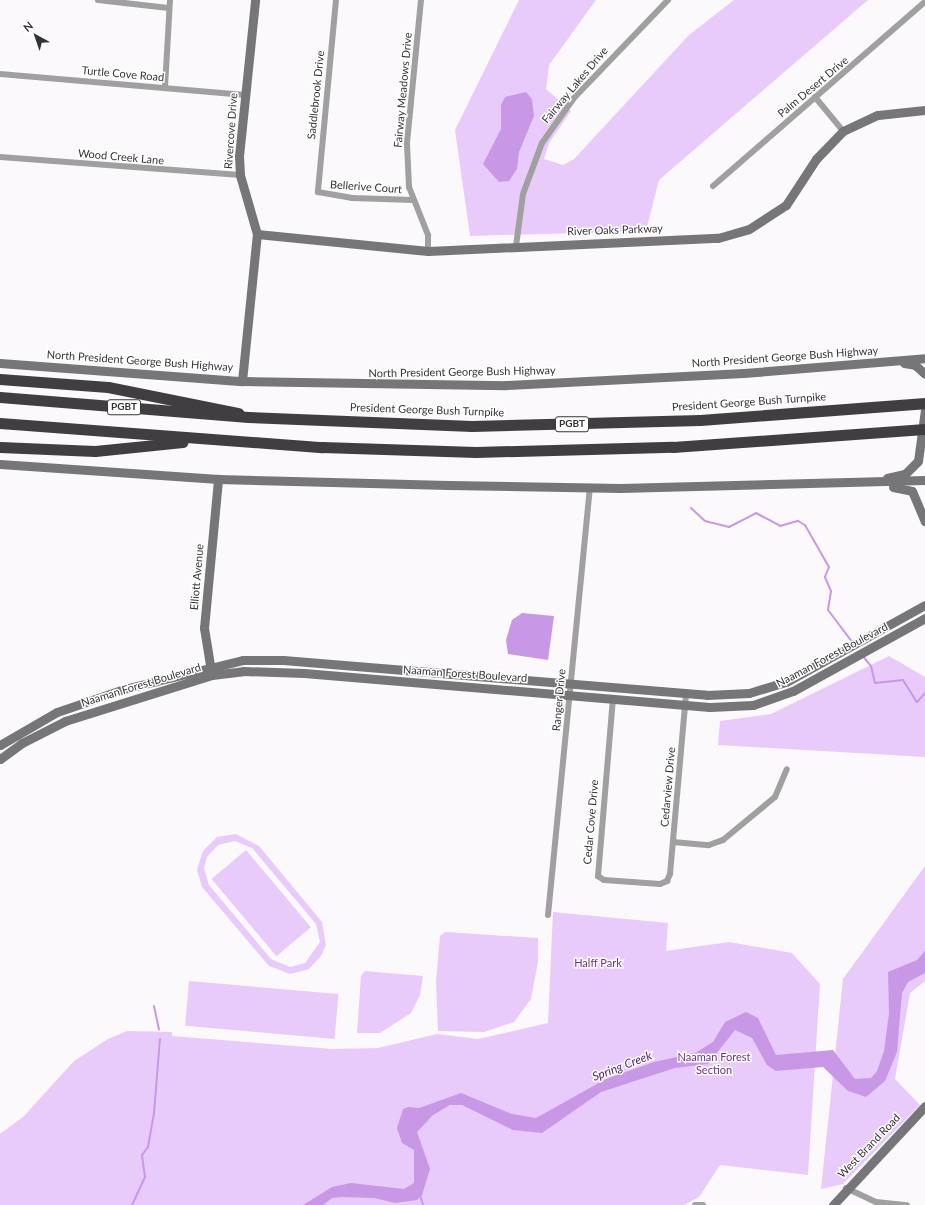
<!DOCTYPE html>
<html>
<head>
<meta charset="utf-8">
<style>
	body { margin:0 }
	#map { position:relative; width:925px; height:1205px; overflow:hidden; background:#fbf9fc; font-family:Lato,sans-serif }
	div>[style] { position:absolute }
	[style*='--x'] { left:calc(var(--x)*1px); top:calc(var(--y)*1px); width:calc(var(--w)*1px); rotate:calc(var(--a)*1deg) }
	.green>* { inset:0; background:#e8cafb; transform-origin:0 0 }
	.water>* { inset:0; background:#c898e6 }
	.stream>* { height:2px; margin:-1px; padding:0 1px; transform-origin:1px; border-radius:1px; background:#c898e6 }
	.street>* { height:6px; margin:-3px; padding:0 3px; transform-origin:3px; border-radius:3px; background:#a1a0a1 }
	.secondary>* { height:9px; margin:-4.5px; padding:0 4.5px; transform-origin:4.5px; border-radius:4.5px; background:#767577 }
	.highway>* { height:11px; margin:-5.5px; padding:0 5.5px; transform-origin:5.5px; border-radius:5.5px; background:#403e41 }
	span { translate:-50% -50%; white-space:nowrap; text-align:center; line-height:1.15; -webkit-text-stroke:3px #fff; paint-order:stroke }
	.shield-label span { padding:1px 3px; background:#fff; border:1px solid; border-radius:3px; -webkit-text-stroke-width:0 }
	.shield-label { font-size:10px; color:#343435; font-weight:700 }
	.street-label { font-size:11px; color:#343435 }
	.park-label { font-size:11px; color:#6d328d }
	.water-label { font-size:12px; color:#581b76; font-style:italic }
	.north { position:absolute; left:16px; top:16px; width:40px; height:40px; -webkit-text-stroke:3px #fff; paint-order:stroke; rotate:320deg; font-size:11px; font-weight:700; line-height:16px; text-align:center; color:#343435 }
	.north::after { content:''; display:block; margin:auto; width:14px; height:18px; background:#343435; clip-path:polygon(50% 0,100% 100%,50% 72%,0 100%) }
</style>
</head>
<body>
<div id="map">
	<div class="green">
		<div style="clip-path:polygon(519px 0,596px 0,549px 65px,546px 89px,571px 111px,549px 143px,544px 159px,563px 165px,574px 159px,689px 35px,734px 0,868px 0,659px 180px,646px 231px,470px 236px,455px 130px)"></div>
		<div style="clip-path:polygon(889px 656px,925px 677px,925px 757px,718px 745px,720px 721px,771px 714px)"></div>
		<div style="clip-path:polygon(evenodd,236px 834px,259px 846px,322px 922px,326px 945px,321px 956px,309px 969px,290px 974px,269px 966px,202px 887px,197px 870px,203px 851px,217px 837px,236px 834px,235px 841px,252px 848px,316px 924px,320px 942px,305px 963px,290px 967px,271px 959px,209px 885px,204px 868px,207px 857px,218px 845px,235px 841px)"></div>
		<div style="left:246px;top:850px;width:101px;height:45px;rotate:50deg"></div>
		<div style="clip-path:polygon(925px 866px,925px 981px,910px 993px,895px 1079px,920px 1105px,843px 1184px,821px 1189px,843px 979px)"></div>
		<div style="clip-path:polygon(553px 912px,668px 923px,666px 951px,729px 942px,792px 953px,820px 984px,808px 1175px,720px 1165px,699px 1197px,684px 1205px,0 1205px,0 1134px,24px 1116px,74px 1061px,108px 1039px,127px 1031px,172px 1032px,172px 1036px,332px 1049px,378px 1048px,437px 1034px,478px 1039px,548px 1023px)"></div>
		<div style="clip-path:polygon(445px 932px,538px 938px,538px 962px,531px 999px,514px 1022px,484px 1032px,438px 1031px,436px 981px,440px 936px)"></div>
		<div style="clip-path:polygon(365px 971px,423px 976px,420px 995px,411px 1013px,380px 1033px,357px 1033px,361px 976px)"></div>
		<div style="left:189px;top:981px;width:150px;height:45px;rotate:5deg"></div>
	</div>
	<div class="water">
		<div style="clip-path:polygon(526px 92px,532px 99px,534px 116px,519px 152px,517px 169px,509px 181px,499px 182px,483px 164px,501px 129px,501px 105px,505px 97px)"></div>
		<div style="clip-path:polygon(522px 613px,554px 616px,548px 660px,508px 654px,506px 640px,512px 620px)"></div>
		<div style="clip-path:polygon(925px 951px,925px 973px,908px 982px,902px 993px,897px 1052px,885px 1081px,866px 1097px,848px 1091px,823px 1067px,776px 1071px,767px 1065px,752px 1038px,735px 1030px,708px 1064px,675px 1068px,601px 1092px,542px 1133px,513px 1130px,462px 1105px,450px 1105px,433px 1115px,417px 1132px,430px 1169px,422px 1195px,417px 1200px,395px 1203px,374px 1198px,341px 1197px,332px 1198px,323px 1205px,303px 1205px,332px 1187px,351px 1183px,404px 1189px,414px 1183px,414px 1150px,402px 1143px,397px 1128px,403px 1109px,408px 1107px,419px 1108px,461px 1093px,512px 1114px,536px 1118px,606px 1079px,654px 1062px,695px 1053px,713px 1042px,725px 1022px,746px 1012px,758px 1018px,776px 1055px,833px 1050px,855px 1079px,871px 1078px,877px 1071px,884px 1051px,889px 1013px,888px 972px,917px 960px)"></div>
	</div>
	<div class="stream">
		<div style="--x:691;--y:508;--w:19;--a:43"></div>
		<div style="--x:705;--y:521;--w:25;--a:14"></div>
		<div style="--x:729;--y:527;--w:30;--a:-27"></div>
		<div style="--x:756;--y:513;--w:27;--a:28"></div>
		<div style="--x:780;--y:526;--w:19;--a:-16"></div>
		<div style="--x:798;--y:521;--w:8;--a:30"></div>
		<div style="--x:805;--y:525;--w:48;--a:60.3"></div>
		<div style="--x:829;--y:567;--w:11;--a:112"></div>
		<div style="--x:825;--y:577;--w:15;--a:67"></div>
		<div style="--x:831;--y:591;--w:19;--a:99"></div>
		<div style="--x:828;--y:610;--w:40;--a:53"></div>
		<div style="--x:862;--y:655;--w:14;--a:51"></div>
		<div style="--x:871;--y:666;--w:17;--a:77"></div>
		<div style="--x:875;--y:683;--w:28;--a:-6"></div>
		<div style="--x:903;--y:680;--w:26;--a:58"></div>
		<div style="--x:917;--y:702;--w:12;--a:-48"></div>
		<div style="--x:154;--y:1006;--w:24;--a:78"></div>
		<div style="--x:420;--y:1195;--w:10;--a:73"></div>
		<div style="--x:132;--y:1205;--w:31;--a:-65"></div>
		<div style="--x:145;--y:1177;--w:22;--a:-98"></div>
		<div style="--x:142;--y:1155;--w:10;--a:-53"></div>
		<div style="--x:148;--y:1147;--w:35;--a:-80"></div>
		<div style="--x:154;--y:1113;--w:74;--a:-85.4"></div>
	</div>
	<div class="street">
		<div style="--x:98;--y:0;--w:71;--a:6.4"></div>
		<div style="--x:336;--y:0;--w:193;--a:95.4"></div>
		<div style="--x:318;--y:192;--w:35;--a:10"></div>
		<div style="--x:352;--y:198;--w:61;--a:1.9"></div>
		<div style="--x:421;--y:0;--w:145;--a:95.6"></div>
		<div style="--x:407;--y:144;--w:43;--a:87.3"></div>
		<div style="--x:409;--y:187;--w:52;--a:68.4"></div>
		<div style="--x:428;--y:235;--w:16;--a:90"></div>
		<div style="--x:0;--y:74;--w:246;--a:4.9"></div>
		<div style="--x:165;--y:87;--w:87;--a:-86.7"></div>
		<div style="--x:815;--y:97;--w:44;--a:50.5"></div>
		<div style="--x:0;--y:157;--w:241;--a:4.3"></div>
		<div style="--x:713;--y:186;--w:281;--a:-41"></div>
		<div style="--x:516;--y:246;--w:52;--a:-82.3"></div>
		<div style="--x:523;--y:194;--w:54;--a:-69.6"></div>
		<div style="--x:542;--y:143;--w:55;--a:-54.6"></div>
		<div style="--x:574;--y:98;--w:136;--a:-46.2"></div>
		<div style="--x:613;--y:698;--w:179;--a:94.8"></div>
		<div style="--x:598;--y:876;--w:7;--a:34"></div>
		<div style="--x:604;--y:880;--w:56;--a:4.1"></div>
		<div style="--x:660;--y:884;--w:8;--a:-23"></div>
		<div style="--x:667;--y:881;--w:8;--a:-67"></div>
		<div style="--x:670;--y:874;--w:181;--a:-84.9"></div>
		<div style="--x:673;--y:842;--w:36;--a:5"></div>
		<div style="--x:709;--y:845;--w:15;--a:-20"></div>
		<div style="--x:723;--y:840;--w:67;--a:-39.6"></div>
		<div style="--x:775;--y:797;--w:30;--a:-67"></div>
		<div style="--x:548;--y:915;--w:430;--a:-84.4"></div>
		<div style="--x:846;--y:1188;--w:33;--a:25"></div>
		<div style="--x:876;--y:1202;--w:31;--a:6"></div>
		<div style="--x:695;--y:1205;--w:8;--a:0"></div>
	</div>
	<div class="secondary">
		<div style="--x:257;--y:234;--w:172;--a:5.7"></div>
		<div style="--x:428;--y:251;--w:290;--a:-2.6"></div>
		<div style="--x:718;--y:238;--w:32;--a:-16"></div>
		<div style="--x:749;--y:229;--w:44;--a:-33"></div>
		<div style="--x:786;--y:205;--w:55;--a:-56.9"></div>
		<div style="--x:816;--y:159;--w:39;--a:-46"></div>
		<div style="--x:843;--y:131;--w:38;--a:-25"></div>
		<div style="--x:878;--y:115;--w:47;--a:-6.1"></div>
		<div style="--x:0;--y:363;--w:243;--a:4.3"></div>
		<div style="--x:242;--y:381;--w:264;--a:0.9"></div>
		<div style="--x:506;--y:385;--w:238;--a:-2.9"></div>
		<div style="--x:744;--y:373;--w:182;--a:-4.7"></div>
		<div style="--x:904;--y:363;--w:11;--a:10"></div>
		<div style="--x:915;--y:365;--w:13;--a:42"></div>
		<div style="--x:242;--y:381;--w:148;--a:-84.2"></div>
		<div style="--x:257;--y:234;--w:61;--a:-106.1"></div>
		<div style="--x:240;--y:175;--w:19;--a:-93"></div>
		<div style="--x:239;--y:156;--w:157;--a:-84.1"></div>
		<div style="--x:0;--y:464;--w:219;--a:3.9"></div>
		<div style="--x:218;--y:479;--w:230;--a:1.5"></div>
		<div style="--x:448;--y:485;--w:172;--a:1"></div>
		<div style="--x:620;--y:488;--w:305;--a:-1.5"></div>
		<div style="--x:887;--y:478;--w:18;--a:-13"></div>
		<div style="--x:905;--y:474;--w:18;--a:-45"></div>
		<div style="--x:918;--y:461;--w:51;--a:-82.2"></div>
		<div style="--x:893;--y:487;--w:19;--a:12"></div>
		<div style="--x:912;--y:491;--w:33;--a:67"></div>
		<div style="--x:211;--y:671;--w:44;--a:-99.2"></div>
		<div style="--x:204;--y:628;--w:150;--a:-84.6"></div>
		<div style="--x:0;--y:745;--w:66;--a:-30.1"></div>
		<div style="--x:57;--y:712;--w:71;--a:-18.9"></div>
		<div style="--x:124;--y:689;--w:122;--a:-13.7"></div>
		<div style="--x:243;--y:660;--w:40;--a:0"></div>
		<div style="--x:283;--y:660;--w:425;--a:4.7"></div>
		<div style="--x:707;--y:695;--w:42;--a:-2.7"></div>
		<div style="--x:749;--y:693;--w:39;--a:-17"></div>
		<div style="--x:786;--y:682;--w:159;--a:-29"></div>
		<div style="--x:0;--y:759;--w:27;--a:-36"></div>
		<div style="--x:22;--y:743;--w:48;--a:-27.1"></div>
		<div style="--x:65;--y:721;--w:154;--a:-17.4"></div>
		<div style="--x:212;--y:675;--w:31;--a:-7"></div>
		<div style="--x:243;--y:671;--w:61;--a:1.9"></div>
		<div style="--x:304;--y:673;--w:407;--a:4.8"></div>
		<div style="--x:710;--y:707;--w:43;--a:-2.7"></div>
		<div style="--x:753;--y:705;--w:42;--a:-19.3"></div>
		<div style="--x:793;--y:691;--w:151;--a:-28.9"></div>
		<div style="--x:833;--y:1205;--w:135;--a:-47.1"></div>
	</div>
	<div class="highway">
		<div style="--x:0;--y:379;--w:108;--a:4.2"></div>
		<div style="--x:108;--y:387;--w:133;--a:11.3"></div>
		<div style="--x:0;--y:397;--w:249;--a:4.6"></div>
		<div style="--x:248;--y:417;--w:224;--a:2.3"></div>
		<div style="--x:472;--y:426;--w:228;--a:-1.5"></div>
		<div style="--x:700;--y:420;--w:226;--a:-4.3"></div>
		<div style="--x:0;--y:423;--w:323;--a:4.3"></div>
		<div style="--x:322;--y:447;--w:154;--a:1.9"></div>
		<div style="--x:476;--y:452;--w:197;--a:-1.5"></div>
		<div style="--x:673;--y:447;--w:253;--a:-4.1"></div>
		<div style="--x:0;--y:447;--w:95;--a:2.4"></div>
		<div style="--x:95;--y:451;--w:88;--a:-5.8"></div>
	</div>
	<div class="shield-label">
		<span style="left:124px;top:407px">PGBT</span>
		<span style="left:572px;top:424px">PGBT</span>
	</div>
	<div class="street-label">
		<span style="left:123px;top:74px;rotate:5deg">Turtle Cove Road</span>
		<span style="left:575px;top:85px;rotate:-50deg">Fairway Lakes Drive</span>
		<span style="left:813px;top:87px;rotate:-40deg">Palm Desert Drive</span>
		<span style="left:403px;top:90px;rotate:-85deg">Fairway Meadows Drive</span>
		<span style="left:316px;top:95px;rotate:-84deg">Saddlebrook Drive</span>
		<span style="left:231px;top:131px;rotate:-86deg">Rivercove Drive</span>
		<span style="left:121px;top:157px;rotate:5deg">Wood Creek Lane</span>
		<span style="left:366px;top:187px;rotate:4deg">Bellerive Court</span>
		<span style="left:615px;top:230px;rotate:-2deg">River Oaks Parkway</span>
		<span style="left:785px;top:357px;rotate:-4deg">North President George Bush Highway</span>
		<span style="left:140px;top:361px;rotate:4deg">North President George Bush Highway</span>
		<span style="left:462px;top:372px;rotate:-1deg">North President George Bush Highway</span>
		<span style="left:749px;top:402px;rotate:-4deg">President George Bush Turnpike</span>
		<span style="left:427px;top:410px;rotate:2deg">President George Bush Turnpike</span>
		<span style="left:197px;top:577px;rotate:-85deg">Elliott Avenue</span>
		<span style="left:832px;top:655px;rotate:-28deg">Naaman Forest Boulevard</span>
		<span style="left:465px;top:674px;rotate:4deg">Naaman Forest Boulevard</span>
		<span style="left:141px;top:685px;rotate:-17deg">Naaman Forest Boulevard</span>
		<span style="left:559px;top:700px;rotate:-85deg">Ranger Drive</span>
		<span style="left:668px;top:787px;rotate:-85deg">Cedarview Drive</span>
		<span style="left:591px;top:822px;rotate:-85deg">Cedar Cove Drive</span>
		<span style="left:869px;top:1146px;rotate:-46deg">West Brand Road</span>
	</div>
	<div class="park-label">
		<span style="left:598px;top:963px">Halff Park</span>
		<span style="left:714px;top:1064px">Naaman Forest<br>Section</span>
	</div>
	<div class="water-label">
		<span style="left:622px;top:1066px;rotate:-21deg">Spring Creek</span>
	</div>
	<div class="north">N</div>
</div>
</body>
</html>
